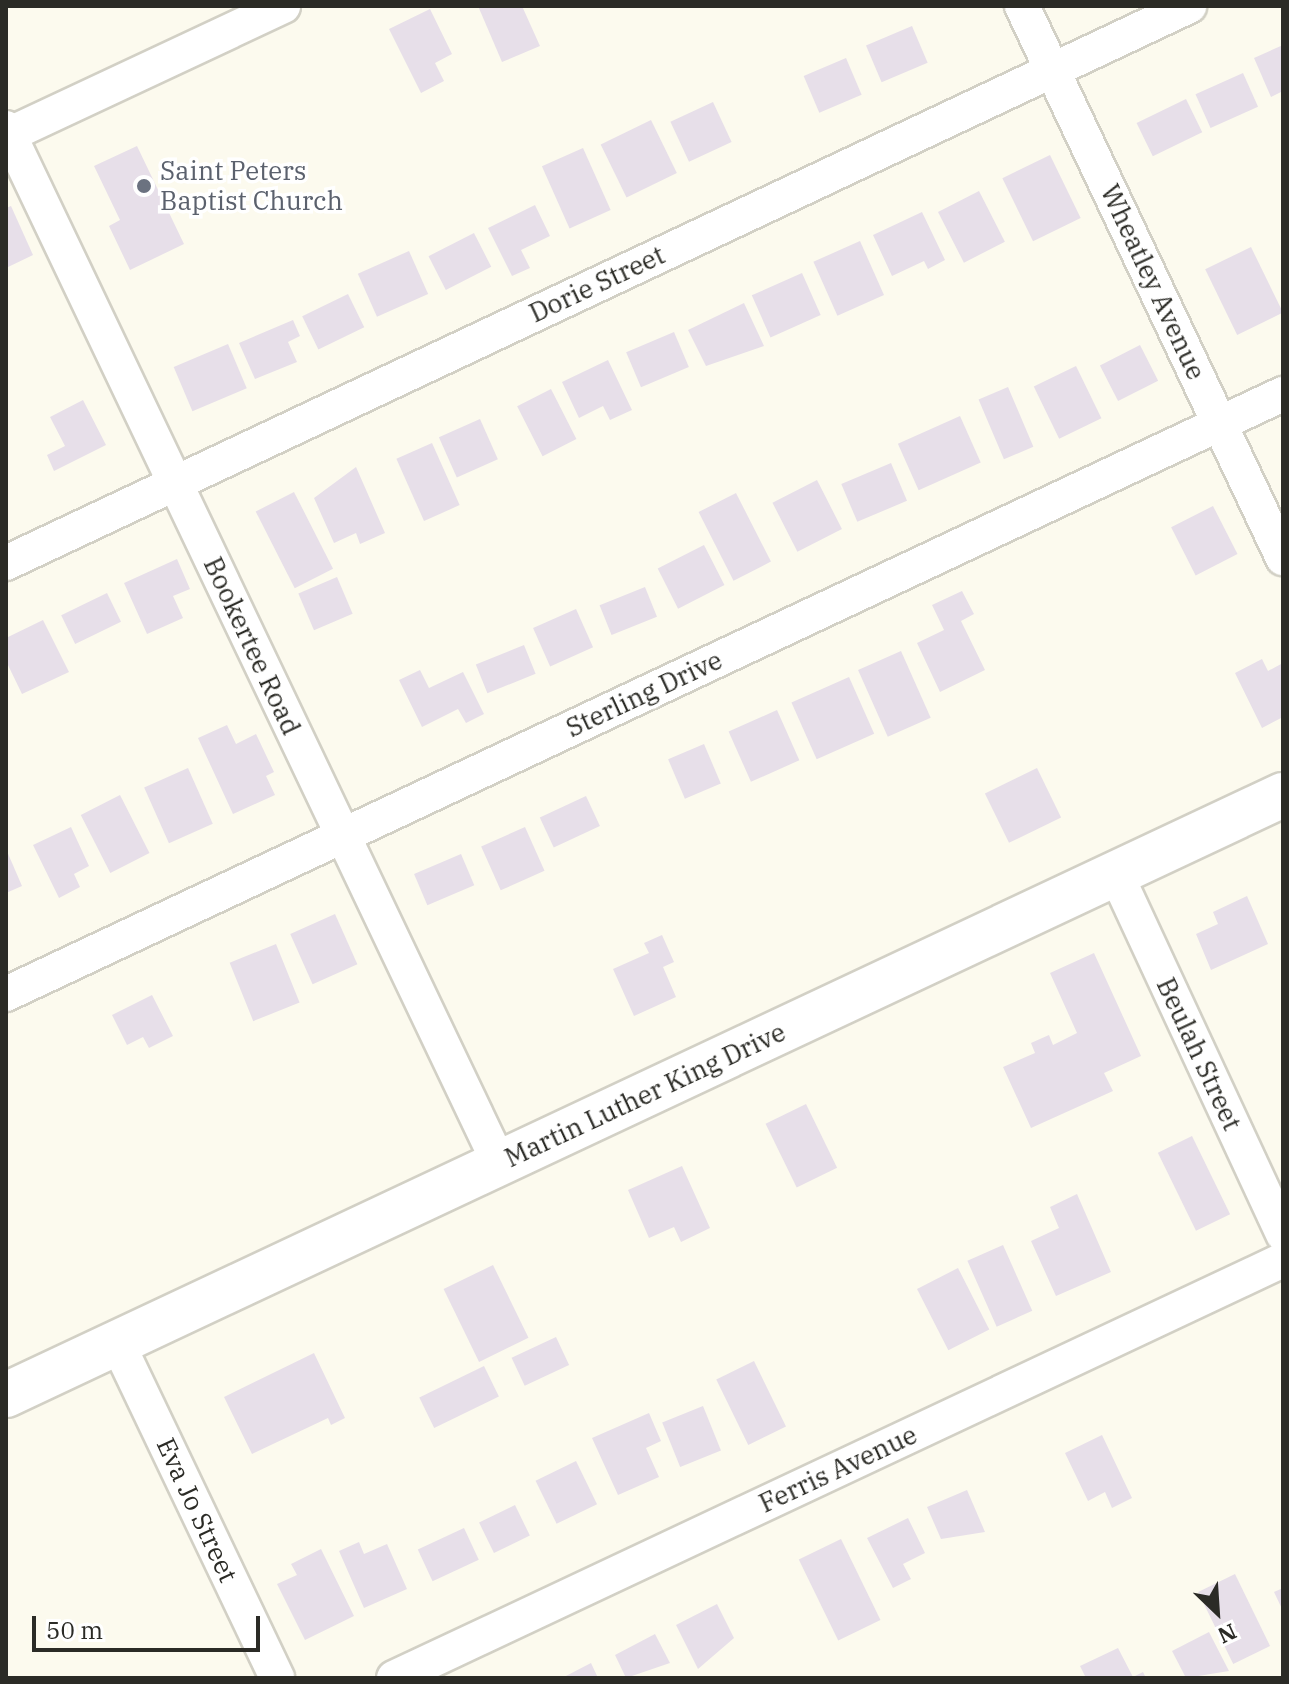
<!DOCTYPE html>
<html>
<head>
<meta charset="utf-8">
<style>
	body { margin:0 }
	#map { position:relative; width:1289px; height:1684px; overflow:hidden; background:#fcfaee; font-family:"IBM Plex Serif",serif }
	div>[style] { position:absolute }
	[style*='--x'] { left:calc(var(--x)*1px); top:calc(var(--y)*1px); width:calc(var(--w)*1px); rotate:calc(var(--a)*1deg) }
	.building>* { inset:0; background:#e7dfe9; transform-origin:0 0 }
	.roads { filter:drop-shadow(2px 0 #d2d0c5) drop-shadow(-2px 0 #d2d0c5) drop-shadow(0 2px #d2d0c5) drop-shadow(0 -2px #d2d0c5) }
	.street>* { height:34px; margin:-17px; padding:0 17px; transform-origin:17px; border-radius:17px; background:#fff }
	.secondary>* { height:44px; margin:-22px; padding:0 22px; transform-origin:22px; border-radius:22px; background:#fff }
	.dots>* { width:22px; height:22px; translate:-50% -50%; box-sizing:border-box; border:4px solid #fff; border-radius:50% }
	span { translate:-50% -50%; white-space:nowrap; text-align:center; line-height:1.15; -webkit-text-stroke:7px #fff; paint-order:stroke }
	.worship-label { font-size:26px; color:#5b616d }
	.left { translate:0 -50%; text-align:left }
	.street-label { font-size:26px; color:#2b2b26 }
	.frame { position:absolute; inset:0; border:8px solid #2b2b26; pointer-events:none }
	.north { position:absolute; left:1177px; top:1572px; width:80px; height:80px; -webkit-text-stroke:6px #fff; paint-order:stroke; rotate:155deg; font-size:22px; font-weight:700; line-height:32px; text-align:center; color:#2b2b26 }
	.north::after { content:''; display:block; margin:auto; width:28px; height:36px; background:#2b2b26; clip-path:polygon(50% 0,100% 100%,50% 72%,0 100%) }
	.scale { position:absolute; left:32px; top:1616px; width:228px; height:36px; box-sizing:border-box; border:4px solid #2b2b26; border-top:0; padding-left:10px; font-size:24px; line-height:28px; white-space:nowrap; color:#2b2b26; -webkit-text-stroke:6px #fff; paint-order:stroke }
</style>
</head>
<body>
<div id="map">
	<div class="building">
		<div style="clip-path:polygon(478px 6px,522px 6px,540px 46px,502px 62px)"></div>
		<div style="clip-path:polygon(430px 9px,452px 54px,435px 63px,444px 81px,421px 93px,389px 29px)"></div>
		<div style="left:912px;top:26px;width:40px;height:50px;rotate:67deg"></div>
		<div style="clip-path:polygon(1283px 45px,1283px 91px,1271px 97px,1254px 58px)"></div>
		<div style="left:846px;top:58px;width:40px;height:46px;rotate:67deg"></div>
		<div style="left:1243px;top:73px;width:37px;height:52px;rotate:66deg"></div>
		<div style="left:1186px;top:99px;width:37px;height:55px;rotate:64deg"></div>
		<div style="left:713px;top:102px;width:44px;height:47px;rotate:65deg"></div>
		<div style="left:651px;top:120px;width:59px;height:56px;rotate:64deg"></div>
		<div style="clip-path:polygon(137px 146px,184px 244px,130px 270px,109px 226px,120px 220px,94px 166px)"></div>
		<div style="left:583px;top:148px;width:68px;height:45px;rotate:66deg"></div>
		<div style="left:1050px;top:155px;width:70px;height:53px;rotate:64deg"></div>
		<div style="left:979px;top:191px;width:57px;height:46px;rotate:63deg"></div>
		<div style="clip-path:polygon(535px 205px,550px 236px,521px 250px,530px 268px,512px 276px,488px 228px)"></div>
		<div style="clip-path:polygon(11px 206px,33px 255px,6px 268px,6px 208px)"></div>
		<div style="clip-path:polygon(922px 212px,945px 260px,928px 269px,924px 261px,892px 276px,873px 235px)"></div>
		<div style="left:474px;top:233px;width:38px;height:51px;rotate:63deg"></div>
		<div style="left:860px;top:241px;width:59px;height:51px;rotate:66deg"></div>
		<div style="left:1251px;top:247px;width:73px;height:51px;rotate:64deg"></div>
		<div style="left:409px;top:251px;width:47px;height:56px;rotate:66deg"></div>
		<div style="left:802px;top:273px;width:46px;height:55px;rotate:66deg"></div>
		<div style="left:348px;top:294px;width:37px;height:51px;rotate:64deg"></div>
		<div style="clip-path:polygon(744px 303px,764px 346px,706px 366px,688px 330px)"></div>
		<div style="clip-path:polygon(293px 320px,300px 336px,288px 342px,297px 362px,255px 379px,239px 343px)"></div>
		<div style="left:674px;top:332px;width:38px;height:52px;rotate:67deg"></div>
		<div style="left:228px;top:344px;width:48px;height:59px;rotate:67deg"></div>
		<div style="left:1140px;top:345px;width:40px;height:45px;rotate:63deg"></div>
		<div style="clip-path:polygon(608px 360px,632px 410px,610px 420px,603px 406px,579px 418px,562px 382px)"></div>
		<div style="left:1076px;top:366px;width:58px;height:47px;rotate:64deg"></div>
		<div style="left:1008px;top:387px;width:65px;height:32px;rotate:67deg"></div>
		<div style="left:551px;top:389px;width:56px;height:38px;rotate:63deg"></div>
		<div style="clip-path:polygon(83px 400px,106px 445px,54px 471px,47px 455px,65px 446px,50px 417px)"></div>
		<div style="left:960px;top:416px;width:51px;height:68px;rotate:66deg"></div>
		<div style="left:480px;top:419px;width:44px;height:45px;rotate:66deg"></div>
		<div style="left:432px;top:443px;width:68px;height:39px;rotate:66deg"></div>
		<div style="left:891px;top:463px;width:41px;height:54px;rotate:67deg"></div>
		<div style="clip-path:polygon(356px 467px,385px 533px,360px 544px,356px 533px,334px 543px,314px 498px)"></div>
		<div style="left:817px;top:480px;width:55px;height:50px;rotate:63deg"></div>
		<div style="left:294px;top:492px;width:86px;height:43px;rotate:63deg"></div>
		<div style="left:736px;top:493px;width:77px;height:42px;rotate:63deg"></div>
		<div style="left:1213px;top:506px;width:54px;height:47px;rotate:63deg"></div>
		<div style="left:704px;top:545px;width:45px;height:52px;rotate:63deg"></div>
		<div style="clip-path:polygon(177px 559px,190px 589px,173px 596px,183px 618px,147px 634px,124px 583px)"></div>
		<div style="left:337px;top:577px;width:40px;height:42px;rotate:67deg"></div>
		<div style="left:645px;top:587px;width:32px;height:49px;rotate:68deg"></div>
		<div style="clip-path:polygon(962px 591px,974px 614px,961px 621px,985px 670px,940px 692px,917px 643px,944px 630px,932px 605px)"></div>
		<div style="left:107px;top:593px;width:32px;height:51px;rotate:64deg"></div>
		<div style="left:576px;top:609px;width:42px;height:47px;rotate:66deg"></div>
		<div style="clip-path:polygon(43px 620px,69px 672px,22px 694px,6px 661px,6px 638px)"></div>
		<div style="left:524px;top:645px;width:31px;height:52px;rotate:68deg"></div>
		<div style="left:901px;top:651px;width:73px;height:47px;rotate:66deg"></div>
		<div style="clip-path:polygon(1262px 659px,1268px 671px,1283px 663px,1283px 717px,1262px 728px,1235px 673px)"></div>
		<div style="clip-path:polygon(420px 670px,429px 688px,463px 672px,484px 714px,466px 723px,458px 709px,422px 727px,399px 680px)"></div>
		<div style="left:849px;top:677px;width:62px;height:63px;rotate:66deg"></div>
		<div style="left:777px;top:710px;width:55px;height:53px;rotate:66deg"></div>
		<div style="clip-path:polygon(227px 725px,236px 744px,256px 734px,274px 772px,266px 776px,275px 795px,233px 814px,198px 738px)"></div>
		<div style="left:704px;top:744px;width:43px;height:39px;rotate:67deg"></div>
		<div style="left:188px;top:768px;width:61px;height:48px;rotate:66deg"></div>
		<div style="left:1037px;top:768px;width:55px;height:58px;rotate:64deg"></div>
		<div style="left:120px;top:795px;width:65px;height:44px;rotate:63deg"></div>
		<div style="left:586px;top:796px;width:33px;height:51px;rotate:65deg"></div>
		<div style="clip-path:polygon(71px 827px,89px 866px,74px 874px,80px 887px,59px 898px,33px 845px)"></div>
		<div style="left:525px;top:827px;width:48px;height:48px;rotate:66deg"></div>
		<div style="clip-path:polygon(6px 849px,22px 886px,6px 893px)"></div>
		<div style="left:461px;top:854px;width:34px;height:51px;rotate:67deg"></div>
		<div style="clip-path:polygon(1247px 896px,1268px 944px,1211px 970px,1196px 934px,1218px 924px,1213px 912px)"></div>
		<div style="left:335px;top:914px;width:55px;height:49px;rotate:66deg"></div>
		<div style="clip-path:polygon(662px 935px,674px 962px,663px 967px,676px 997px,634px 1016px,613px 969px,649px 953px,644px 943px)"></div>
		<div style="left:276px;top:944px;width:63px;height:50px;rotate:68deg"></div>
		<div style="clip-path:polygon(1094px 953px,1141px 1056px,1104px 1073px,1113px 1091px,1031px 1128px,1003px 1067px,1035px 1053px,1031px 1043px,1049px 1035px,1053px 1045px,1077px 1033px,1050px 973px)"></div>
		<div style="clip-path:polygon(152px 995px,173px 1036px,149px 1048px,143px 1037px,127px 1045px,112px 1015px)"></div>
		<div style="left:806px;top:1104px;width:71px;height:45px;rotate:64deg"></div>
		<div style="left:1192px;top:1136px;width:87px;height:38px;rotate:64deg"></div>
		<div style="clip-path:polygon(682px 1166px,710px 1228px,681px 1242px,674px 1227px,649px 1238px,628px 1190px)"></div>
		<div style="clip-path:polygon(1077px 1194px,1111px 1272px,1056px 1296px,1031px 1241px,1059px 1228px,1050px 1207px)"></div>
		<div style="left:1003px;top:1245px;width:72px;height:39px;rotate:66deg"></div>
		<div style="left:493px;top:1265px;width:81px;height:55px;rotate:64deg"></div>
		<div style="left:958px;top:1268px;width:69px;height:46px;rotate:63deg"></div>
		<div style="left:556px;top:1337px;width:31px;height:49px;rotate:65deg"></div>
		<div style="clip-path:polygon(314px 1353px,345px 1418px,331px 1425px,328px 1418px,252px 1454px,224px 1397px)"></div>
		<div style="left:754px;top:1361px;width:73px;height:42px;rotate:64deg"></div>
		<div style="left:484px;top:1366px;width:34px;height:72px;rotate:64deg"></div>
		<div style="left:703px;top:1406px;width:48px;height:44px;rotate:68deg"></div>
		<div style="clip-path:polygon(649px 1413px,661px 1441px,646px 1448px,659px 1477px,618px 1495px,592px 1438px)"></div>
		<div style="clip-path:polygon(1102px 1435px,1132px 1498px,1112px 1508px,1105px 1492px,1088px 1501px,1065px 1453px)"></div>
		<div style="left:576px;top:1461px;width:48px;height:45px;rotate:64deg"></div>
		<div style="clip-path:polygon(967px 1490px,985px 1532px,941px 1539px,927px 1507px)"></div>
		<div style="left:515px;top:1505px;width:34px;height:40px;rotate:64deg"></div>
		<div style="clip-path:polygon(908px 1518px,925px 1553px,903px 1564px,911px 1579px,893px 1588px,867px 1538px)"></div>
		<div style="left:464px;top:1528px;width:35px;height:51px;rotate:65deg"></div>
		<div style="left:841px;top:1539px;width:90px;height:47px;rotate:64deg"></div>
		<div style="clip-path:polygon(359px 1542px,364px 1554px,387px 1544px,407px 1589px,364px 1608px,339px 1551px)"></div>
		<div style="clip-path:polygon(321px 1549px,354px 1616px,305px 1640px,277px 1584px,297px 1575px,291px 1564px)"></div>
		<div style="left:1235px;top:1574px;width:80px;height:41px;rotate:64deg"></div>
		<div style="clip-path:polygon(1283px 1588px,1283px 1611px,1274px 1592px)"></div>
		<div style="clip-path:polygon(717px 1604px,734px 1638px,698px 1669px,676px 1625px)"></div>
		<div style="clip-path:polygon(1209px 1632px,1229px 1671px,1186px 1678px,1172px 1651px)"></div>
		<div style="clip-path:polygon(655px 1634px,670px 1663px,626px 1678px,615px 1655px)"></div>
		<div style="clip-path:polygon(1118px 1648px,1133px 1677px,1143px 1672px,1146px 1678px,1086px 1678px,1080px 1666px)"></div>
		<div style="clip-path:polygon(591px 1663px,598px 1678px,562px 1678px)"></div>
	</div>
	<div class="roads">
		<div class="street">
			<div style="--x:1022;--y:6;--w:611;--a:64.69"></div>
			<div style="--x:6;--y:128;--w:1146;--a:64.53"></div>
			<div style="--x:6;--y:136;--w:306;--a:-25.1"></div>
			<div style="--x:6;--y:563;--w:1308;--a:-25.21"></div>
			<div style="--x:1116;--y:874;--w:397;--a:65.1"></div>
			<div style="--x:6;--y:994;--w:1411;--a:-25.17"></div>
			<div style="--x:117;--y:1342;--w:372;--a:64.5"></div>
			<div style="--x:394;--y:1678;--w:982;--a:-25.18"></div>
		</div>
		<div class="secondary">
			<div style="--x:6;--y:1395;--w:1411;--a:-25.17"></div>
		</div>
	</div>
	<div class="dots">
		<div style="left:144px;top:186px;background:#6b7280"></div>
	</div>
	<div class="worship-label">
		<span class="left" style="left:160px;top:186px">Saint Peters<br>Baptist Church</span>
	</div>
	<div class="street-label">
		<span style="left:1153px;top:282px;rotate:65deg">Wheatley Avenue</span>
		<span style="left:597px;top:284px;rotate:-25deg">Dorie Street</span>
		<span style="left:252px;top:646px;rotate:65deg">Bookertee Road</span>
		<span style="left:644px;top:694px;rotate:-25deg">Sterling Drive</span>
		<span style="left:1199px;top:1054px;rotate:65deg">Beulah Street</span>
		<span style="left:645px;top:1095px;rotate:-25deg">Martin Luther King Drive</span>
		<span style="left:838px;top:1469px;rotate:-25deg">Ferris Avenue</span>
		<span style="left:197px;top:1510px;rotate:65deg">Eva Jo Street</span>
	</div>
	<div class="frame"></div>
	<div class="north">N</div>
	<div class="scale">50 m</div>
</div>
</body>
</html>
